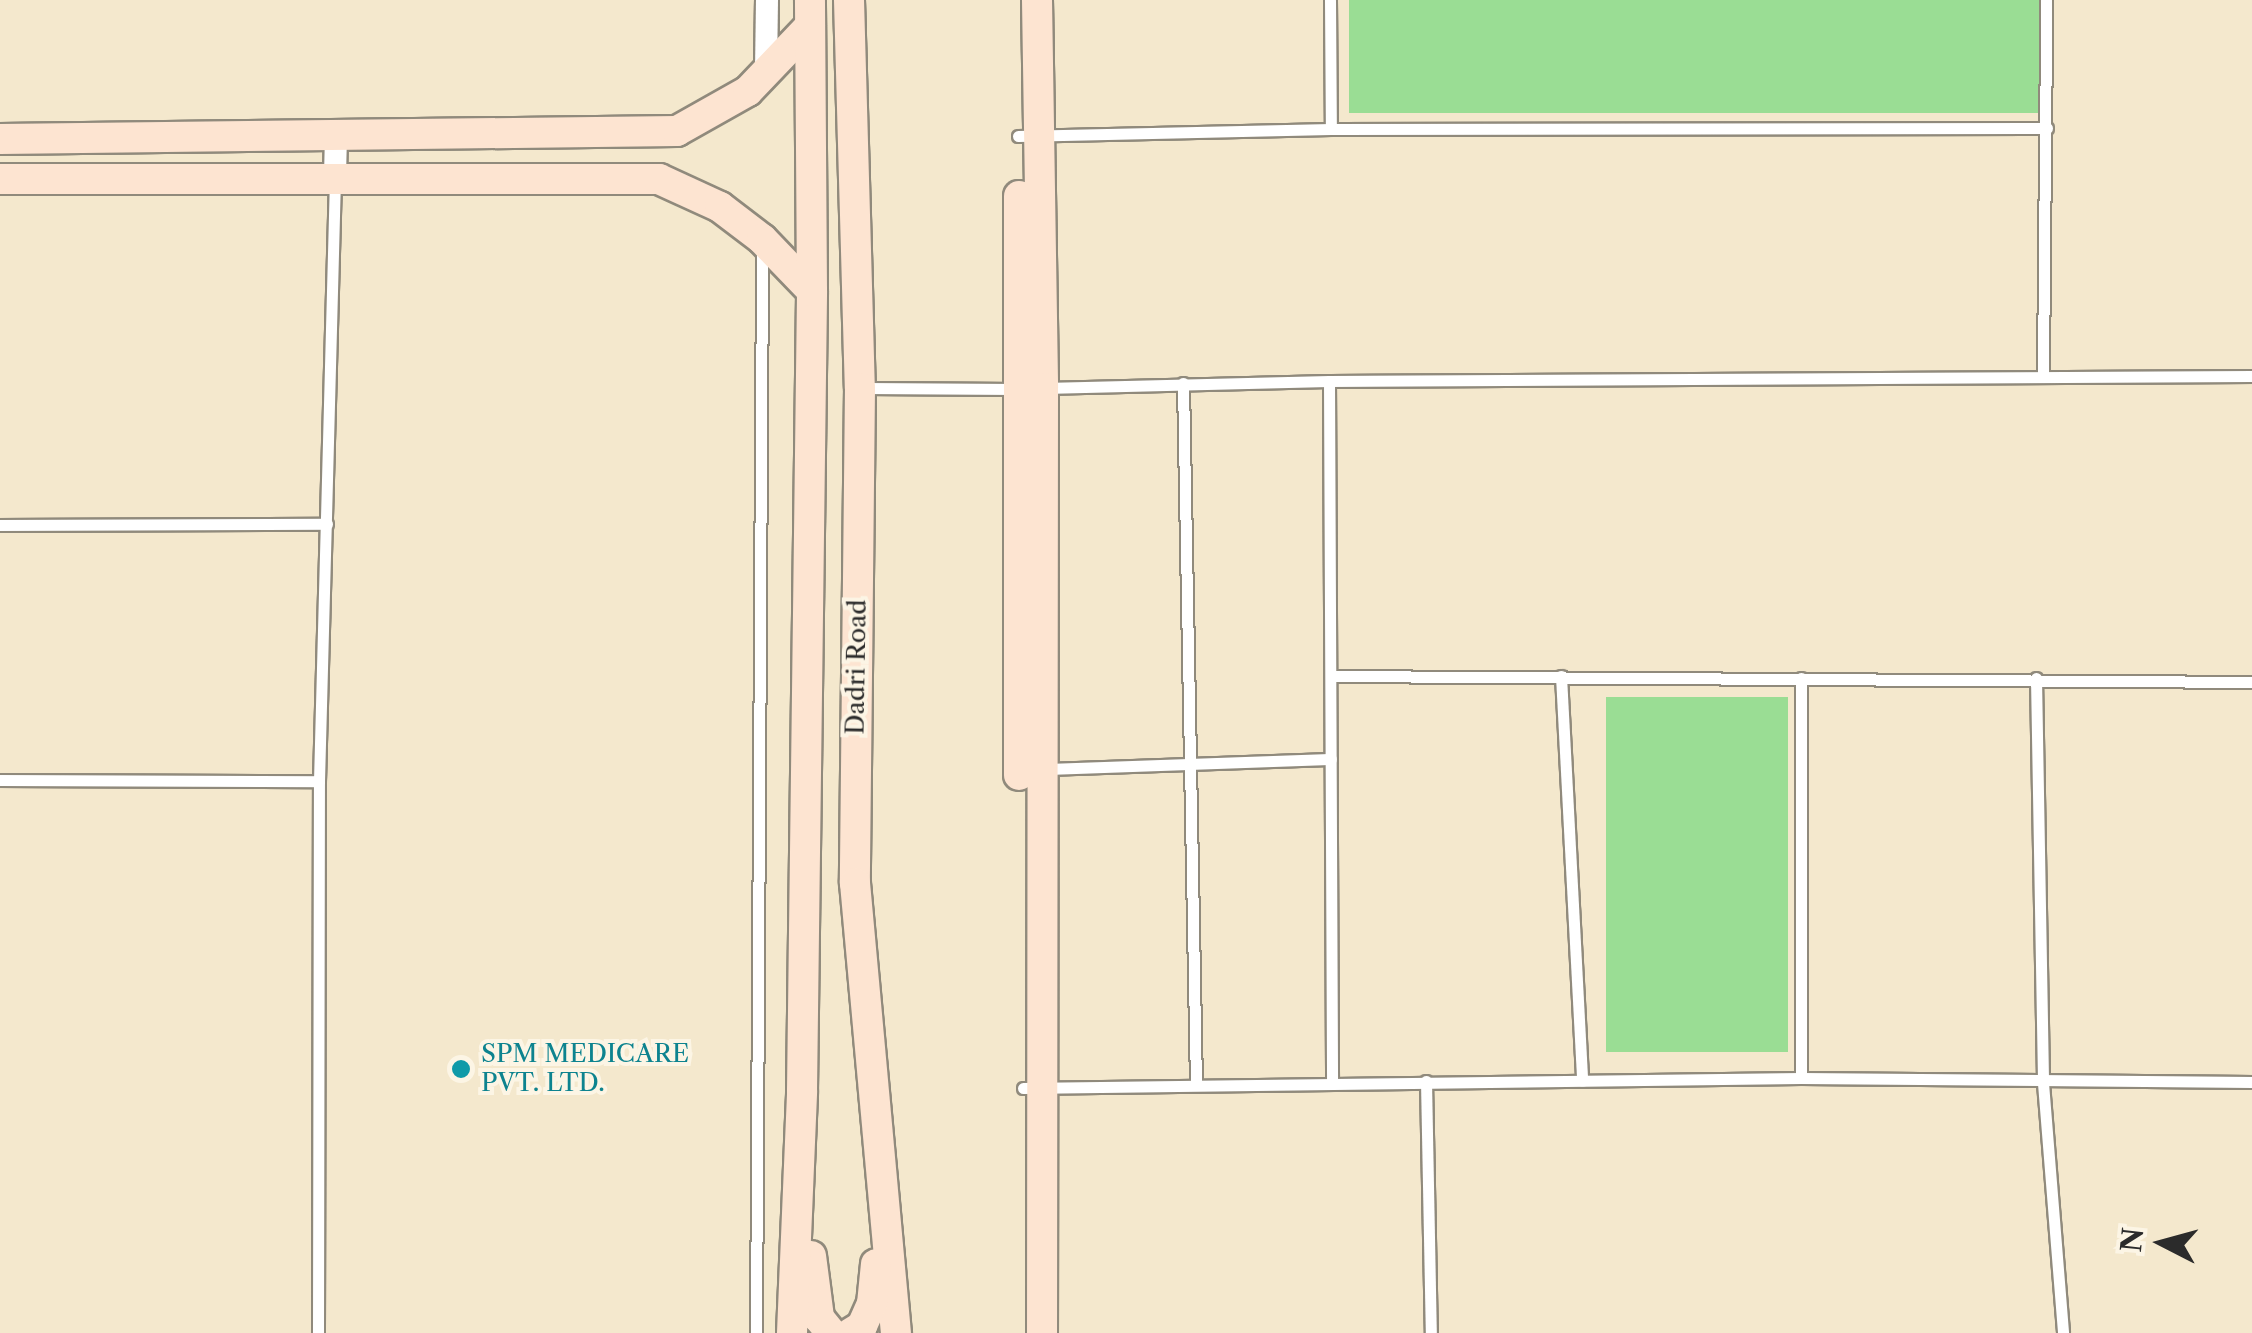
<!DOCTYPE html>
<html>
<head>
<meta charset="utf-8">
<style>
	body { margin:0 }
	#map { position:relative; width:2252px; height:1333px; overflow:hidden; background:#f4e8cd; font-family:"Libre Caslon Text",serif }
	div>[style] { position:absolute }
	[style*='--x'] { left:calc(var(--x)*1px); top:calc(var(--y)*1px); width:calc(var(--w)*1px); rotate:calc(var(--a)*1deg) }
	.green>* { inset:0; background:#9add94; transform-origin:0 0 }
	.roads { filter:drop-shadow(2px 0 #908a7c) drop-shadow(-2px 0 #908a7c) drop-shadow(0 2px #908a7c) drop-shadow(0 -2px #908a7c) }
	.lane>* { height:11px; margin:-5.5px; padding:0 5.5px; transform-origin:5.5px; border-radius:5.5px; background:#fff }
	.street>* { height:22px; margin:-11px; padding:0 11px; transform-origin:11px; border-radius:11px; background:#fff }
	.secondary>* { height:30px; margin:-15px; padding:0 15px; transform-origin:15px; border-radius:15px; background:#fde4d1 }
	.dots>* { width:28px; height:28px; translate:-50% -50%; box-sizing:border-box; border:5px solid #fcf5e5; border-radius:50% }
	span { translate:-50% -50%; white-space:nowrap; text-align:center; line-height:1.15; -webkit-text-stroke:8px #fcf5e5; paint-order:stroke }
	.street-label { font-size:25px; color:#2b2b2b }
	.culture-label { font-size:25px; color:#0d838f }
	.left { translate:0 -50%; text-align:left }
	.north { position:absolute; left:2112px; top:1193px; width:100px; height:100px; -webkit-text-stroke:8px #fcf5e5; paint-order:stroke; rotate:276deg; font-size:28px; font-weight:700; line-height:40px; text-align:center; color:#2b2b2b }
	.north::after { content:''; display:block; margin:auto; width:35px; height:45px; background:#2b2b2b; clip-path:polygon(50% 0,100% 100%,50% 72%,0 100%) }
</style>
</head>
<body>
<div id="map">
	<div class="green">
		<div style="left:1349px;top:0;width:691px;height:113px"></div>
		<div style="left:1606px;top:697px;width:182px;height:355px"></div>
	</div>
	<div class="roads">
		<div class="lane">
			<div style="--x:1330;--y:0;--w:129;--a:89.6"></div>
			<div style="--x:1018;--y:136;--w:313;--a:-1.3"></div>
			<div style="--x:1331;--y:129;--w:716;--a:-0.08"></div>
			<div style="--x:2043;--y:375;--w:375;--a:-89.5"></div>
			<div style="--x:1329;--y:381;--w:701;--a:89.75"></div>
			<div style="--x:1183;--y:383;--w:700;--a:88.94"></div>
			<div style="--x:864;--y:388;--w:152;--a:0.4"></div>
			<div style="--x:1044;--y:388;--w:285;--a:-1.4"></div>
			<div style="--x:1329;--y:381;--w:923;--a:-0.31"></div>
			<div style="--x:0;--y:525;--w:327;--a:-0.2"></div>
			<div style="--x:1331;--y:676;--w:921;--a:0.37"></div>
			<div style="--x:1561;--y:676;--w:405;--a:87"></div>
			<div style="--x:2036;--y:678;--w:405;--a:89"></div>
			<div style="--x:2043;--y:1083;--w:251;--a:85.4"></div>
			<div style="--x:1046;--y:769;--w:285;--a:-2"></div>
			<div style="--x:0;--y:780;--w:319;--a:0.2"></div>
			<div style="--x:1801;--y:1078;--w:400;--a:-90"></div>
			<div style="--x:1426;--y:1081;--w:252;--a:88.9"></div>
			<div style="--x:1023;--y:1088;--w:778;--a:-0.74"></div>
			<div style="--x:1801;--y:1078;--w:451;--a:0.5"></div>
			<div style="--x:318;--y:1333;--w:552;--a:-89.9"></div>
			<div style="--x:319;--y:781;--w:601;--a:-88.48"></div>
			<div style="--x:756;--y:1333;--w:1085;--a:-89.68"></div>
		</div>
		<div class="street">
			<div style="--x:766;--y:71;--w:71;--a:-89.2"></div>
			<div style="--x:335;--y:176;--w:42;--a:-88.6"></div>
		</div>
		<div class="secondary">
			<div style="--x:849;--y:0;--w:388;--a:88.4"></div>
			<div style="--x:860;--y:388;--w:495;--a:90.6"></div>
			<div style="--x:855;--y:883;--w:452;--a:84.8"></div>
			<div style="--x:1037;--y:0;--w:388;--a:89.1"></div>
			<div style="--x:1043;--y:388;--w:945;--a:90.06"></div>
			<div style="--x:0;--y:139;--w:677;--a:-0.68"></div>
			<div style="--x:677;--y:131;--w:81;--a:-29.4"></div>
			<div style="--x:748;--y:91;--w:90;--a:-46.4"></div>
			<div style="--x:0;--y:179;--w:659;--a:0"></div>
			<div style="--x:659;--y:179;--w:67;--a:24.7"></div>
			<div style="--x:720;--y:207;--w:53;--a:37.3"></div>
			<div style="--x:762;--y:239;--w:72;--a:46.1"></div>
			<div style="--x:1019;--y:196;--w:579;--a:90"></div>
			<div style="--x:811;--y:1256;--w:63;--a:82.6"></div>
			<div style="--x:819;--y:1318;--w:19;--a:51"></div>
			<div style="--x:792;--y:1333;--w:242;--a:-87.6"></div>
			<div style="--x:802;--y:1091;--w:800;--a:-89.28"></div>
			<div style="--x:812;--y:291;--w:291;--a:-90.4"></div>
			<div style="--x:851;--y:1333;--w:13;--a:-32"></div>
			<div style="--x:862;--y:1326;--w:24;--a:-66"></div>
			<div style="--x:872;--y:1304;--w:40;--a:-84.3"></div>
		</div>
	</div>
	<div class="dots">
		<div style="left:461px;top:1069px;background:#0f9aa8"></div>
	</div>
	<div class="street-label">
		<span style="left:857px;top:667px;rotate:-89deg">Dadri Road</span>
	</div>
	<div class="culture-label">
		<span class="left" style="left:481px;top:1069px">SPM MEDICARE<br>PVT. LTD.</span>
	</div>
	<div class="north">N</div>
</div>
</body>
</html>
